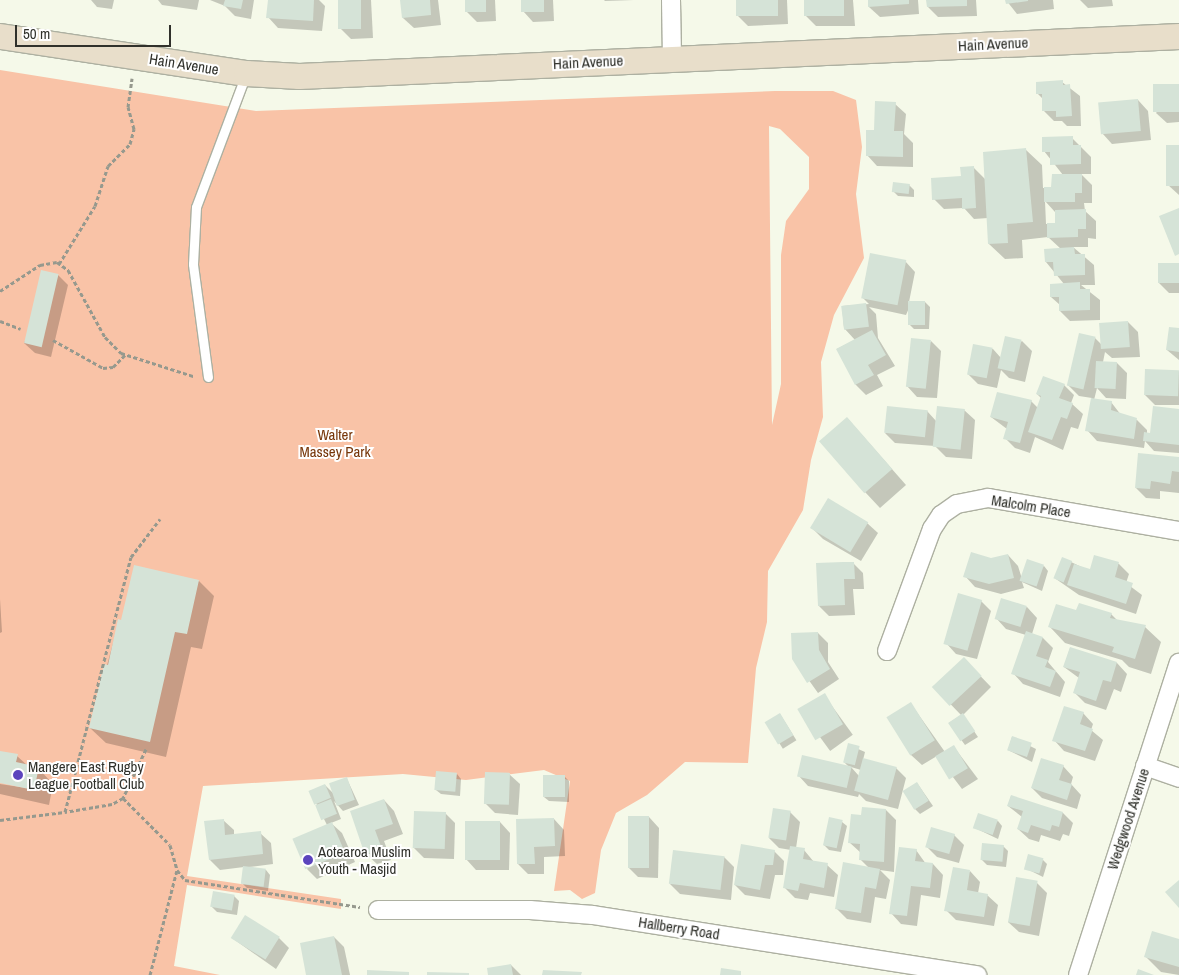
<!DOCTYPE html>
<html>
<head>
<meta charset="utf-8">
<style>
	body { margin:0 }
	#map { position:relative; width:1179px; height:975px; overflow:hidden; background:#f5f9e9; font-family:"Archivo Narrow",sans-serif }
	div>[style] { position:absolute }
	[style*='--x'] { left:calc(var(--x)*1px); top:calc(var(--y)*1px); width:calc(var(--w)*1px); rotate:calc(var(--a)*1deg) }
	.green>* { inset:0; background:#f9c3a7 }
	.shadow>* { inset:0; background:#0003; transform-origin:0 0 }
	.building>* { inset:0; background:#d5e3d7; transform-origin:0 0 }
	.path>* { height:3px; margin-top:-1.5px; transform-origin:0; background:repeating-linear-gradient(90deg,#96998e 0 4px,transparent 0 6.5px) }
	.roads { filter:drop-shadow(1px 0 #adb0a1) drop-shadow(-1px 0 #adb0a1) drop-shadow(0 1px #adb0a1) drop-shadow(0 -1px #adb0a1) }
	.lane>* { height:9px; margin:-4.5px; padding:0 4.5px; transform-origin:4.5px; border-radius:4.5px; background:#fff }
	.street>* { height:18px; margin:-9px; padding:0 9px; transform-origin:9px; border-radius:9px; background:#fff }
	.secondary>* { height:25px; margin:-12.5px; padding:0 12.5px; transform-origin:12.5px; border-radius:12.5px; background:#e8deca }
	.dots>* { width:14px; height:14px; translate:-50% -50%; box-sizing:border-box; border:2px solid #fff; border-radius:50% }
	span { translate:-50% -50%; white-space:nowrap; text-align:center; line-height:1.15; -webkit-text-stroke:4px #fff; paint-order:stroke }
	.street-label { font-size:15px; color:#30312b }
	.park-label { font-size:15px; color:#763609 }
	.poi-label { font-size:15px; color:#30312b }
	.left { translate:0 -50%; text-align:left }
	.scale { position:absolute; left:15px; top:25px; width:156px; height:22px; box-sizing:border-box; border:2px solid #30312b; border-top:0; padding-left:6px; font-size:15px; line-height:18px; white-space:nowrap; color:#30312b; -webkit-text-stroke:4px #fff; paint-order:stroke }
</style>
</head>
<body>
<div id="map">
	<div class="green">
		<div style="clip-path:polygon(evenodd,0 70px,256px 111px,775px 91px,833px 91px,856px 100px,862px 147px,856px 194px,864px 258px,834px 315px,821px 362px,823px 417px,811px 460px,803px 510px,768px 571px,767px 622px,756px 668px,748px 763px,685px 762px,647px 795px,616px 813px,601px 850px,595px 893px,582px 899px,570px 890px,554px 891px,570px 781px,544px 770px,466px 780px,403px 774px,203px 786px,187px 876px,341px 899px,341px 909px,187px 885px,174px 966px,220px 975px,0 975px,0 70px,769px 126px,780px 129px,809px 157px,809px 189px,786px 221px,781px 255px,781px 384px,772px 425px,769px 126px)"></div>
	</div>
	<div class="shadow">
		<div style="clip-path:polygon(91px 0,114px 0,112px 9px,97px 7px)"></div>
		<div style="clip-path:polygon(158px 0,199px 0,197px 10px,162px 5px)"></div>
		<div style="clip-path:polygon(210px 0,254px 0,251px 19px,235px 16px,225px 6px)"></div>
		<div style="clip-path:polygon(269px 0,319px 0,325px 6px,322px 31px,278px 28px,268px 17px)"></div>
		<div style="clip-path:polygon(339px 0,371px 0,373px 38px,351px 39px,341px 29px)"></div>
		<div style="clip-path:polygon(402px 0,438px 0,441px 25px,414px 28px,403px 18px)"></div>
		<div style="clip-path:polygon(466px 0,495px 0,496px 21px,477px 22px,467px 12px)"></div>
		<div style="clip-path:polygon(523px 0,553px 0,554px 21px,533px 22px,523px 11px)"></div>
		<div style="clip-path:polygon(604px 0,634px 0,605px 1px)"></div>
		<div style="clip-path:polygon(737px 0,787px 0,788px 24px,748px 26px,738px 16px)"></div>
		<div style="clip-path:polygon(805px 0,853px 0,855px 26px,816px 26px,806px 16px)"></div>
		<div style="clip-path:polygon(869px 0,918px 0,919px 14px,880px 17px,869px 7px)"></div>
		<div style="clip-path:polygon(928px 0,976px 0,977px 16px,938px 17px,928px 7px)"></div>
		<div style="clip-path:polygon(1006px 0,1053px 0,1054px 9px,1017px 14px)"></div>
		<div style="clip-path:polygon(1080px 0,1112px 0,1113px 6px,1088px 8px)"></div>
		<div style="clip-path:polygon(1062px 82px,1080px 96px,1081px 126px,1067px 126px,1062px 121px,1054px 121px,1044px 111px,1043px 99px,1037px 93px)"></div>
		<div style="clip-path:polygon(1179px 85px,1179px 122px,1167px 123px,1156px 113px)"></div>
		<div style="clip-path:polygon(1138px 100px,1148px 111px,1151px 140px,1112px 144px,1102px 133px)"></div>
		<div style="clip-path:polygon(895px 104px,906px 114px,904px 134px,913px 143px,913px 167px,877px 166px,867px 155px,875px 132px)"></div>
		<div style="clip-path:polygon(evenodd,1072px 138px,1091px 157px,1091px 174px,1081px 174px,1092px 185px,1092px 203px,1084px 203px,1085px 211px,1096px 221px,1096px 239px,1088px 238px,1088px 247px,1073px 247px,1094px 265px,1095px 285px,1081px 285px,1100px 300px,1100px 320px,1070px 321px,1060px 311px,1060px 305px,1051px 297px,1064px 284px,1046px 262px,1061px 249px,1048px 237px,1022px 240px,1023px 258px,1005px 259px,989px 244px,988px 218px,974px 219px,964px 208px,944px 209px,934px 199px,973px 167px,986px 180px,1026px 150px,1042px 165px,1043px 188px,1053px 188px,1063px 175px,1044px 151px,1072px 138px,1045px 201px,1055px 212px,1057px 224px,1046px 224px,1045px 201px)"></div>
		<div style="clip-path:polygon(1179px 146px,1179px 195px,1168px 185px)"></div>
		<div style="clip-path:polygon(909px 185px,914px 190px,914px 197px,898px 196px,893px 191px)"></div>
		<div style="clip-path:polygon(905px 261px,915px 272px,909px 302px,925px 302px,930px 307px,929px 329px,914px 329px,909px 324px,909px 308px,906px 315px,869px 307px,876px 314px,878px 338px,895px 366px,877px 375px,883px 386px,866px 395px,856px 385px,837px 349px,855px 340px,844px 328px,842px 306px,869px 304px,862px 297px)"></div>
		<div style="clip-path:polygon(1179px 265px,1179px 293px,1169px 293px,1159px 283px)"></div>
		<div style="clip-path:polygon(58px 275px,68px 285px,51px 357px,35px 353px,24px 343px)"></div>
		<div style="clip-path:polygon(1128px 322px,1138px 332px,1140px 357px,1112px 358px,1105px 352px,1103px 362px,1117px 363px,1127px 373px,1126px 399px,1106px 398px,1097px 388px,1094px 400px,1111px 402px,1121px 415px,1137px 420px,1147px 430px,1147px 433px,1151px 434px,1179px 410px,1179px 453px,1154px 451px,1145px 441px,1144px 448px,1097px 441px,1087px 430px,1092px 398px,1079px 396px,1068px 385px,1095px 338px,1101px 344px)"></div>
		<div style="clip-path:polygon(1179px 329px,1179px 360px,1167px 350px)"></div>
		<div style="clip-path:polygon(931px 341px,941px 351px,937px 398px,917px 397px,907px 386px)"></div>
		<div style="clip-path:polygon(1022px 341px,1032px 351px,1025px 382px,1009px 378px,1001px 370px,997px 388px,978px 384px,968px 374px,974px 345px,993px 349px,1001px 358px)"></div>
		<div style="clip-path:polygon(1179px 371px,1179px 405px,1155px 405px,1145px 395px)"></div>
		<div style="clip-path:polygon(1064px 385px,1074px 395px,1071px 403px,1083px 414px,1078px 429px,1071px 427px,1063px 450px,1035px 437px,1030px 453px,1015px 448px,1005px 438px,1007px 429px,991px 417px,1031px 401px,1038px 408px,1041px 398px,1037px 394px)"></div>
		<div style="clip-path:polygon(964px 410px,975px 420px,972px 459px,946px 457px,935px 446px,895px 443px,885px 433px,927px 411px,937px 422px)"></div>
		<div style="clip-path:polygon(847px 418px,906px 485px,880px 508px,865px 492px)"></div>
		<div style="clip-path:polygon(1179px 459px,1179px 493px,1160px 491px,1160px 499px,1146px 498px,1136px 488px)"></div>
		<div style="clip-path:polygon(867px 523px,878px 533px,861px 561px,823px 539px,812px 528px)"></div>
		<div style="clip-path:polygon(1008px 555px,1018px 566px,1022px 579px,1044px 566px,1048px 571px,1042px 591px,1022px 582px,1024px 588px,1001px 594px,975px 587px,965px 576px,991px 559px)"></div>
		<div style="clip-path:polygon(1095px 556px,1119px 564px,1129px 574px,1126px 583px,1142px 595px,1136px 614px,1079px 595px,1056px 579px,1071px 562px,1090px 571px)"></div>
		<div style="clip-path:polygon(853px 563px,863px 573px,864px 589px,853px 589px,855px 615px,829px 616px,819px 606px)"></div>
		<div style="clip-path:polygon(199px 581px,214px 596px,202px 649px,191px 647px,166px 757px,106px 743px,90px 728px,119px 621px)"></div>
		<div style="clip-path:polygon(0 599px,2px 632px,0 633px)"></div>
		<div style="clip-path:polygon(981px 601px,991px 611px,977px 659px,956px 654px,946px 643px)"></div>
		<div style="clip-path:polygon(1027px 607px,1037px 618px,1032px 634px,1043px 638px,1053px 648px,1048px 662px,1065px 682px,1060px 697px,1023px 684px,1013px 673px,1026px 635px,1006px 629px,996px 618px)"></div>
		<div style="clip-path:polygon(1077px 612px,1111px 614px,1118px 621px,1145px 627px,1161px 642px,1151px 674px,1129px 667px,1122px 660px,1065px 643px,1050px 627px)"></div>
		<div style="clip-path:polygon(818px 633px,828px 643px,828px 662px,839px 679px,818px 693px,793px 658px)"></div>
		<div style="clip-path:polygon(1070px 648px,1117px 663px,1127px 674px,1121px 692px,1114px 689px,1106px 710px,1085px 703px,1074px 692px,1079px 678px,1064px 667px)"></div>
		<div style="clip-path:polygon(964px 659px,991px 687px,963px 715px,978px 737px,965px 745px,949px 723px,961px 715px,934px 687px)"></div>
		<div style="left:824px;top:695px;width:49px;height:28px;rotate:54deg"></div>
		<div style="clip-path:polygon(911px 704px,945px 752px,954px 747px,978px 779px,962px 789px,937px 756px,922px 765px,911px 755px)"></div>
		<div style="clip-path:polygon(1083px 713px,1093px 724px,1091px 730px,1103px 740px,1095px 761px,1064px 751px,1054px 740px)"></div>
		<div style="left:780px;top:714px;width:31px;height:16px;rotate:58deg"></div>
		<div style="clip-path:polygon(1012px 737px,1036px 749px,1032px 762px,1008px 750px)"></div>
		<div style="clip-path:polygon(evenodd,849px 745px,865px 752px,863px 760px,896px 768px,906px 778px,898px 809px,866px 801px,859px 794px,858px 797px,808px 786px,798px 775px,850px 768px,844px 762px,849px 745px,851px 767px,861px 770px,859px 776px,851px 767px)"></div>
		<div style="clip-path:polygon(0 753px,17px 756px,28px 766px,38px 768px,53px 784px,49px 805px,0 794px,0 784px,40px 790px,0 781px)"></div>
		<div style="clip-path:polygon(1063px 766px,1073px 777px,1071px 784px,1081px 795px,1077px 809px,1042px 798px,1032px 788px)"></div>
		<div style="clip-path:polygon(457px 774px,461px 779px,460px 796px,441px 794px,436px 790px)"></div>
		<div style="clip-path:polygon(509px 774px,520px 784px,518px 815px,495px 813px,485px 803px)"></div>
		<div style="clip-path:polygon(564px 776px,569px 781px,569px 802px,549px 801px,544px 797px)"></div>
		<div style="clip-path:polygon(347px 779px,359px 805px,343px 811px,334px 801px,341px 819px,331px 823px,342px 833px,355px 862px,317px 879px,307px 869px,327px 825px,310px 791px,325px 785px,334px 794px)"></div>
		<div style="clip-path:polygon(917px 783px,933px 806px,920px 814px,915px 809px)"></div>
		<div style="clip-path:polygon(1011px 796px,1063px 813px,1073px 823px,1069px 836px,1063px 834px,1060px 841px,1041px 835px,1039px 842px,1029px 839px,1018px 829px,1022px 817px,1008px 806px)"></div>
		<div style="clip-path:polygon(384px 800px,394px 811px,403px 834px,384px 841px,391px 860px,377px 864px,366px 854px)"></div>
		<div style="clip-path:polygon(886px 810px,896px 820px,894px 872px,880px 870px,890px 880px,886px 899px,875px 897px,871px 923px,847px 919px,836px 908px,869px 868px,860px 859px,861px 853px,849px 842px,862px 816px)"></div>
		<div style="clip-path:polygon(790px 812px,800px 822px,796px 848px,804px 850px,814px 862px,827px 865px,838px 875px,834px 897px,810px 893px,808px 900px,795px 898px,785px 888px,791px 850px,779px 848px,769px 838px)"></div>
		<div style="clip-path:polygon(445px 813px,455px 823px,454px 859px,424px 858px,414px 848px)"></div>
		<div style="clip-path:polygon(649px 817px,659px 828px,658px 878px,638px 877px,628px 867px)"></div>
		<div style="clip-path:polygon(554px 819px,564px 830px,565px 856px,544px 857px,544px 874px,528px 874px,518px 864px)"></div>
		<div style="clip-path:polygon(223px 820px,234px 830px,234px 836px,260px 833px,271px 843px,273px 864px,249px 867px,266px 870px,270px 875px,268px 891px,247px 888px,242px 883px,244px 867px,220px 870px,210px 860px)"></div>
		<div style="clip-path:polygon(998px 821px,1002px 826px,998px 839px,975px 828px)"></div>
		<div style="clip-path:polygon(500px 822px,510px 833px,509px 870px,476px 870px,466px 859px)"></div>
		<div style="clip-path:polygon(842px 822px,847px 826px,841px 852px,829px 850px,824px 845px)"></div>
		<div style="clip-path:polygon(954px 835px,964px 845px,959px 863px,937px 857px,927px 847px)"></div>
		<div style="clip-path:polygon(1003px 846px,1008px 851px,1006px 867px,987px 865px,982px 860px)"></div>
		<div style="clip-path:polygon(916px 850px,926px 864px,933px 864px,943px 875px,940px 898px,921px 895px,917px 926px,901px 924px,891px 913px)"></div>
		<div style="clip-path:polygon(774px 851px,784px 861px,783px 875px,775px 875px,770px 899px,745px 895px,735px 885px)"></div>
		<div style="clip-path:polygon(724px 857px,734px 867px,731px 900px,680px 894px,670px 884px)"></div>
		<div style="clip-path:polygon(1042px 859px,1047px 864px,1043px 877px,1025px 868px)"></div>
		<div style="clip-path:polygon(970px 871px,980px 882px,978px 893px,987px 895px,998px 905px,994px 926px,956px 920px,946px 910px)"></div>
		<div style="clip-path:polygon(1037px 883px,1047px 893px,1039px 936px,1019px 932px,1008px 922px)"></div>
		<div style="clip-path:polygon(234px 896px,239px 901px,237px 915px,217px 912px,212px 907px)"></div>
		<div style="clip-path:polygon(334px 937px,344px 947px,350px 975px,308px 975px)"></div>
		<div style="clip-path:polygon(232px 938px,279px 938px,289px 948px,276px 969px)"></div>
		<div style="clip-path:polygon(1179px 940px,1179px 975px,1161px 972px,1146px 957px)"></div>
		<div style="clip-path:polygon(511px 965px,521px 975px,489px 975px)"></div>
	</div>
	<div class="building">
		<div style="clip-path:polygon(225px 0,243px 0,241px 9px,223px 6px)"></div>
		<div style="clip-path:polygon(268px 0,314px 0,313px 21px,266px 18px)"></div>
		<div style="left:338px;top:0;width:23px;height:29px"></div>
		<div style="clip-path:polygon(400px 0,430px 0,431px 15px,402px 18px)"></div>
		<div style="left:465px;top:0;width:21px;height:12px"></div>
		<div style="left:521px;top:0;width:23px;height:12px"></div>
		<div style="left:736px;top:0;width:42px;height:16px"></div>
		<div style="left:804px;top:0;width:40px;height:16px"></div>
		<div style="clip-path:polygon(868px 0,909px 0,909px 4px,868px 7px)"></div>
		<div style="clip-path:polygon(926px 0,967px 0,967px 6px,927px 7px)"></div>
		<div style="clip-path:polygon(1005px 0,1028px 0,1028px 1px,1006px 4px)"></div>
		<div style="clip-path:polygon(1063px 80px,1063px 85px,1070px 84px,1072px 116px,1056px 117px,1056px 111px,1042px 111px,1042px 94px,1036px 94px,1036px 82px)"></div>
		<div style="left:1179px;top:84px;width:28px;height:26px;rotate:90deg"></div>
		<div style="left:1138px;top:99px;width:32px;height:40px;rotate:85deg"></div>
		<div style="clip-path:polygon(875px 101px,896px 102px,894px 131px,903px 131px,903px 157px,866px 156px,866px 130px,874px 130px)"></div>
		<div style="clip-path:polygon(1073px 136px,1073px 145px,1081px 145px,1081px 164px,1050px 165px,1050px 152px,1042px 152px,1042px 137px)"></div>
		<div style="left:1166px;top:145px;width:13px;height:41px"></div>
		<div style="clip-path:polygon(1026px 148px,1033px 222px,1007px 224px,1008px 243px,988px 244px,983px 152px)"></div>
		<div style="clip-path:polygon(974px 166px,976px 208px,962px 209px,962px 198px,932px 200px,931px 178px,961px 176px,960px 167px)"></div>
		<div style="clip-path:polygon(1052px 174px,1082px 174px,1082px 193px,1075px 193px,1075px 202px,1044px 202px,1044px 187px,1051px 187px)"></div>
		<div style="left:893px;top:182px;width:17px;height:10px;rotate:7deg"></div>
		<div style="clip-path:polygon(1179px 208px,1179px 254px,1175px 256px,1159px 216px)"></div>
		<div style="clip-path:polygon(1086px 209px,1086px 229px,1078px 229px,1078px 237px,1047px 238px,1047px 223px,1055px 223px,1055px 210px)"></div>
		<div style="clip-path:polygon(1074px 247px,1075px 254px,1085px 254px,1085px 275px,1054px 276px,1053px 262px,1045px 262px,1044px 249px)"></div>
		<div style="left:870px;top:253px;width:37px;height:46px;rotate:11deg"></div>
		<div style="left:1158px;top:263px;width:21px;height:20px"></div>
		<div style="left:41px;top:270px;width:18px;height:75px;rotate:13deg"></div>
		<div style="clip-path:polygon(1080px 282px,1080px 289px,1090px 289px,1090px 310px,1059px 311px,1059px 297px,1050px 297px,1050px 284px)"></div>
		<div style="left:908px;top:301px;width:17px;height:24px"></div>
		<div style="left:866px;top:303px;width:24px;height:25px;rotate:83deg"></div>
		<div style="left:1128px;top:321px;width:26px;height:29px;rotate:86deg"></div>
		<div style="clip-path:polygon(1169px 327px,1179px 328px,1179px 352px,1166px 350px)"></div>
		<div style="clip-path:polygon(872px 330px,886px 355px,868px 365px,874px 375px,855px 385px,836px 349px)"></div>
		<div style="left:1079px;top:333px;width:17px;height:54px;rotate:13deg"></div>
		<div style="left:1005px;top:336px;width:17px;height:33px;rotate:13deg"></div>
		<div style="left:911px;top:338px;width:20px;height:49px;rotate:6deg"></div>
		<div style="left:973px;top:344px;width:20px;height:31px;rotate:11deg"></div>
		<div style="left:1096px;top:361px;width:21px;height:27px;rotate:3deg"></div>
		<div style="left:1145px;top:369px;width:34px;height:26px;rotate:2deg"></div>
		<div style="clip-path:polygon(1043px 376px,1065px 384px,1059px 398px,1073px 403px,1067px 419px,1061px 417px,1052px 440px,1028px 432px,1041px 396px,1036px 394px)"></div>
		<div style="clip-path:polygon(997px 392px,1032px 400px,1020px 443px,1003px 439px,1008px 422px,990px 417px)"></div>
		<div style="clip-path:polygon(1091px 398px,1112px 401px,1111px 410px,1137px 418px,1134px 439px,1085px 431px)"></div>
		<div style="left:887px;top:406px;width:41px;height:27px;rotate:6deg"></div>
		<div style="left:937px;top:406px;width:28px;height:41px;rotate:6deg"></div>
		<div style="clip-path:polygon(1153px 406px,1179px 409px,1179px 445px,1143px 441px,1144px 432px,1150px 433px)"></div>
		<div style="left:847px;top:417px;width:69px;height:37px;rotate:49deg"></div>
		<div style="clip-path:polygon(1138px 453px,1179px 457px,1179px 472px,1172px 471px,1170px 484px,1151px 481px,1150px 489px,1135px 488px)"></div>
		<div style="left:828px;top:498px;width:47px;height:35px;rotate:31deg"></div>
		<div style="clip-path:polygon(971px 552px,991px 558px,1008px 554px,1014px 578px,989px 584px,963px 577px)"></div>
		<div style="clip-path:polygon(1094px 555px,1119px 562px,1115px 577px,1133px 583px,1126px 604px,1067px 585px,1074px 564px,1090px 569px)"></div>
		<div style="left:1062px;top:557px;width:11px;height:23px;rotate:22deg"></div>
		<div style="left:1027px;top:559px;width:18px;height:23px;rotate:19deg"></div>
		<div style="clip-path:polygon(843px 562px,854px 562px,855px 579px,844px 579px,845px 605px,818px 606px,816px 563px)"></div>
		<div style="clip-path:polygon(134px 565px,199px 580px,187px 634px,175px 632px,150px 742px,89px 728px,104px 664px,108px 665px,118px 619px,121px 620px)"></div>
		<div style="left:958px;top:593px;width:25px;height:53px;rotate:16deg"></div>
		<div style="left:1001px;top:598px;width:27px;height:22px;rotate:17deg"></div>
		<div style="clip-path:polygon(1079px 603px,1112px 613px,1110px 618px,1146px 625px,1135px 659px,1112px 652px,1114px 647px,1048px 627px,1056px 604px,1076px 610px)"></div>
		<div style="clip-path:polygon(1026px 631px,1043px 637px,1036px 656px,1048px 660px,1045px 667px,1056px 671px,1050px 687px,1011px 674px)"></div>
		<div style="clip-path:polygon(818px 632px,819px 650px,830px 669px,807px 683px,792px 659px,791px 633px)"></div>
		<div style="clip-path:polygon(1070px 647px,1117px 662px,1111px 682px,1103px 680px,1096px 701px,1073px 693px,1080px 672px,1063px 667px)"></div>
		<div style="left:964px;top:657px;width:26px;height:44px;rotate:47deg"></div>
		<div style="left:825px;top:693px;width:36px;height:32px;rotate:60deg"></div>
		<div style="left:911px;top:702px;width:45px;height:29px;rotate:58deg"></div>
		<div style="clip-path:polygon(1064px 706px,1084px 712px,1080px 724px,1093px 729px,1085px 751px,1052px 741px)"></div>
		<div style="left:780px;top:713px;width:26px;height:18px;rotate:59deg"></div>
		<div style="left:963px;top:713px;width:22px;height:18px;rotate:56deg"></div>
		<div style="left:1012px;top:736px;width:21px;height:15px;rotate:19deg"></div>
		<div style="left:848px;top:743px;width:12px;height:20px;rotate:14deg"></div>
		<div style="left:954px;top:745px;width:27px;height:22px;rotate:59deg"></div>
		<div style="clip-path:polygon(0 751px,18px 754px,16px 762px,39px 767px,34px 790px,0 783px)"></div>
		<div style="left:802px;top:755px;width:51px;height:22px;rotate:13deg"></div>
		<div style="left:863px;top:758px;width:35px;height:34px;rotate:15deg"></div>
		<div style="clip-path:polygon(1041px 758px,1064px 765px,1059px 780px,1072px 784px,1067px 800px,1031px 788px)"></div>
		<div style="left:436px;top:771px;width:21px;height:19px;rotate:5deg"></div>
		<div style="left:485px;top:772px;width:25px;height:32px;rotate:2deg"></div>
		<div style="left:543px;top:775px;width:22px;height:22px"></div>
		<div style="left:347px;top:777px;width:24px;height:19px;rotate:71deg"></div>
		<div style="left:917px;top:782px;width:22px;height:17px;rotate:58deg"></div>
		<div style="left:325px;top:784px;width:15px;height:18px;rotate:67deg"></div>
		<div style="clip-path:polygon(1011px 795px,1063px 812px,1059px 827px,1052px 825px,1050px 831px,1031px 825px,1028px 833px,1017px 829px,1023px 811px,1007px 806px)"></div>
		<div style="left:331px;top:799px;width:16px;height:17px;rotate:68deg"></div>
		<div style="clip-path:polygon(384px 799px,393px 824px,375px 830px,382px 849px,365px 855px,350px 811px)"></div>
		<div style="clip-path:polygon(862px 807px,886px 809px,884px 862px,859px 860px,860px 844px,848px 843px,851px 814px,861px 815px)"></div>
		<div style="left:773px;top:808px;width:18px;height:30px;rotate:9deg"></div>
		<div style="left:414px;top:811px;width:32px;height:37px;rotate:2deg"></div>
		<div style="left:978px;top:813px;width:21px;height:16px;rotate:19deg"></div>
		<div style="left:628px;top:816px;width:21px;height:52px"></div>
		<div style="left:829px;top:817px;width:14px;height:29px;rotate:12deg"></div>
		<div style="clip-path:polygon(554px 818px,555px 846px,534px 847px,535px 864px,517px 864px,516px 819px)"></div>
		<div style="clip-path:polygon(224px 819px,225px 835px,261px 831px,263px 854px,209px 860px,204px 821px)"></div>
		<div style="left:465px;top:821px;width:35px;height:39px"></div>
		<div style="left:332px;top:822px;width:33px;height:43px;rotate:67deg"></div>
		<div style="left:931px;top:827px;width:25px;height:21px;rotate:16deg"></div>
		<div style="left:982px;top:843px;width:22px;height:17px;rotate:5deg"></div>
		<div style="clip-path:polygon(741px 844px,775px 850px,773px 865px,765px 865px,760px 890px,734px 885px)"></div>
		<div style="clip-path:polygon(790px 846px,805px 848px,803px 859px,828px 863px,824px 888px,800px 883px,798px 891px,783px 888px)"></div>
		<div style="clip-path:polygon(899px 847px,917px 849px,915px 861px,933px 863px,930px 888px,911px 886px,907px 916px,889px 914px)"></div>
		<div style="left:673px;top:850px;width:52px;height:34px;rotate:7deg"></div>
		<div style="left:1028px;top:854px;width:16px;height:16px;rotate:15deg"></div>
		<div style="clip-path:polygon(843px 862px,880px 869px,876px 889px,865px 887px,861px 913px,835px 909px)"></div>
		<div style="left:243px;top:866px;width:23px;height:18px;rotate:7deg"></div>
		<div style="clip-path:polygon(953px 867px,970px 870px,967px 890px,988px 894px,984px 917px,944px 911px)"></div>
		<div style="left:1016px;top:877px;width:22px;height:46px;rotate:10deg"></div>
		<div style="clip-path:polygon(1179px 880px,1179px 908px,1165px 892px)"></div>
		<div style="left:213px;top:891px;width:22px;height:16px;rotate:10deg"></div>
		<div style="left:245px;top:915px;width:41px;height:27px;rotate:32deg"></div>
		<div style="clip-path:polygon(1152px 931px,1179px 939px,1179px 967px,1144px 957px)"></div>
		<div style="clip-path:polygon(334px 936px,342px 975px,306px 975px,300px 943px)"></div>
		<div style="clip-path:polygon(511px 964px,513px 975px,488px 975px,487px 968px)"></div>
		<div style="clip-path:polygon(721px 968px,741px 971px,741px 975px,720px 975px)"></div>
		<div style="clip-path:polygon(1138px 969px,1154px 975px,1136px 975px)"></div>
		<div style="clip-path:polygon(367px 970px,409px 972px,409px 975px,367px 975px)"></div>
		<div style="clip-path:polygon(543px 970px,582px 972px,581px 975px,542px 975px)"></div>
		<div style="clip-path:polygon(427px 972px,469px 973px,469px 975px,427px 975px)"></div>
	</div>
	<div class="path">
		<div style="--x:59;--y:264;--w:68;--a:-58.2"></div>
		<div style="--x:95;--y:206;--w:42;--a:-72"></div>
		<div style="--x:108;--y:166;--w:31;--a:-45"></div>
		<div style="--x:130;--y:144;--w:16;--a:-75"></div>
		<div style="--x:134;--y:129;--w:23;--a:-105"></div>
		<div style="--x:128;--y:107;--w:29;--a:-82"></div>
		<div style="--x:0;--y:291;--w:48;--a:-33"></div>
		<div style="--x:40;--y:265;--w:17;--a:-10"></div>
		<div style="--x:57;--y:262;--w:14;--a:36"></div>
		<div style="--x:68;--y:270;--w:77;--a:61.1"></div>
		<div style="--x:105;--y:337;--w:23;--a:45"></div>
		<div style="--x:121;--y:353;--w:76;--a:17.7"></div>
		<div style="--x:0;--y:321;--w:22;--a:21"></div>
		<div style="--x:53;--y:340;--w:57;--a:29.2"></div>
		<div style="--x:103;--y:368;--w:10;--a:-6"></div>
		<div style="--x:113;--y:367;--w:17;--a:-45"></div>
		<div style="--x:146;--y:749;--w:54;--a:115.1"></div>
		<div style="--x:123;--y:798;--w:66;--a:45"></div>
		<div style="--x:170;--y:845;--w:26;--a:74"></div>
		<div style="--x:177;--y:870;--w:13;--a:51"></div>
		<div style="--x:185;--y:880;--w:177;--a:8.8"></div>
		<div style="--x:123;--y:798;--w:13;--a:151"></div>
		<div style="--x:112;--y:804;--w:48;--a:170.3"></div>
		<div style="--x:65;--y:812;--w:263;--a:-75.5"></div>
		<div style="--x:131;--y:557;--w:48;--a:-52.7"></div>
		<div style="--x:0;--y:820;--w:65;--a:-7"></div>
		<div style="--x:150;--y:975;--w:108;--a:-75.6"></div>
	</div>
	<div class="roads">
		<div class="lane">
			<div style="--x:208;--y:377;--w:114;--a:-97.6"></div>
			<div style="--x:193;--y:264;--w:57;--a:-87"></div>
			<div style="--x:196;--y:207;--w:142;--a:-69.4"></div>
		</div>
		<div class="street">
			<div style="--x:671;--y:0;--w:58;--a:89"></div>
			<div style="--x:887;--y:651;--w:130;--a:-69.8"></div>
			<div style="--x:932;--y:529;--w:17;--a:-57"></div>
			<div style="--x:941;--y:515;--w:19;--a:-35"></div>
			<div style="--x:957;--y:504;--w:32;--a:-11"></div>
			<div style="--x:988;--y:498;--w:194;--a:9.8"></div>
			<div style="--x:1145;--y:766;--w:36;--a:19"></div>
			<div style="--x:378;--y:910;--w:152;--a:0"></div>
			<div style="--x:530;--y:910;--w:63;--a:4.5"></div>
			<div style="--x:593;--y:915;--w:389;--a:8.9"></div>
			<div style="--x:1078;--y:975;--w:328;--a:-72.1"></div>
		</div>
		<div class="secondary">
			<div style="--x:0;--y:36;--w:249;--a:8.6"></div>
			<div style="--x:246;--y:73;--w:53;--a:3.2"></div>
			<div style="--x:299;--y:76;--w:881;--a:-2.6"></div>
		</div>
	</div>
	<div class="dots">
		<div style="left:18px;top:775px;background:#5b44bd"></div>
		<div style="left:308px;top:860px;background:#5b44bd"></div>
	</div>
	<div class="street-label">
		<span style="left:993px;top:44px;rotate:-3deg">Hain Avenue</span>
		<span style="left:588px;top:62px;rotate:-3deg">Hain Avenue</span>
		<span style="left:184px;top:64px;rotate:9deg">Hain Avenue</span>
		<span style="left:1031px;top:506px;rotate:9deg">Malcolm Place</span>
		<span style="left:1128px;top:819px;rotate:-72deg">Wedgwood Avenue</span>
		<span style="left:679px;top:928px;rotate:9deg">Hallberry Road</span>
	</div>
	<div class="park-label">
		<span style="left:335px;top:443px">Walter<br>Massey Park</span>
	</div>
	<div class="poi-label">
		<span class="left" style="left:28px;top:775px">Mangere East Rugby<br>League Football Club</span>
		<span class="left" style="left:318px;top:860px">Aotearoa Muslim<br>Youth - Masjid</span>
	</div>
	<div class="scale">50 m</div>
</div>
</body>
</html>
